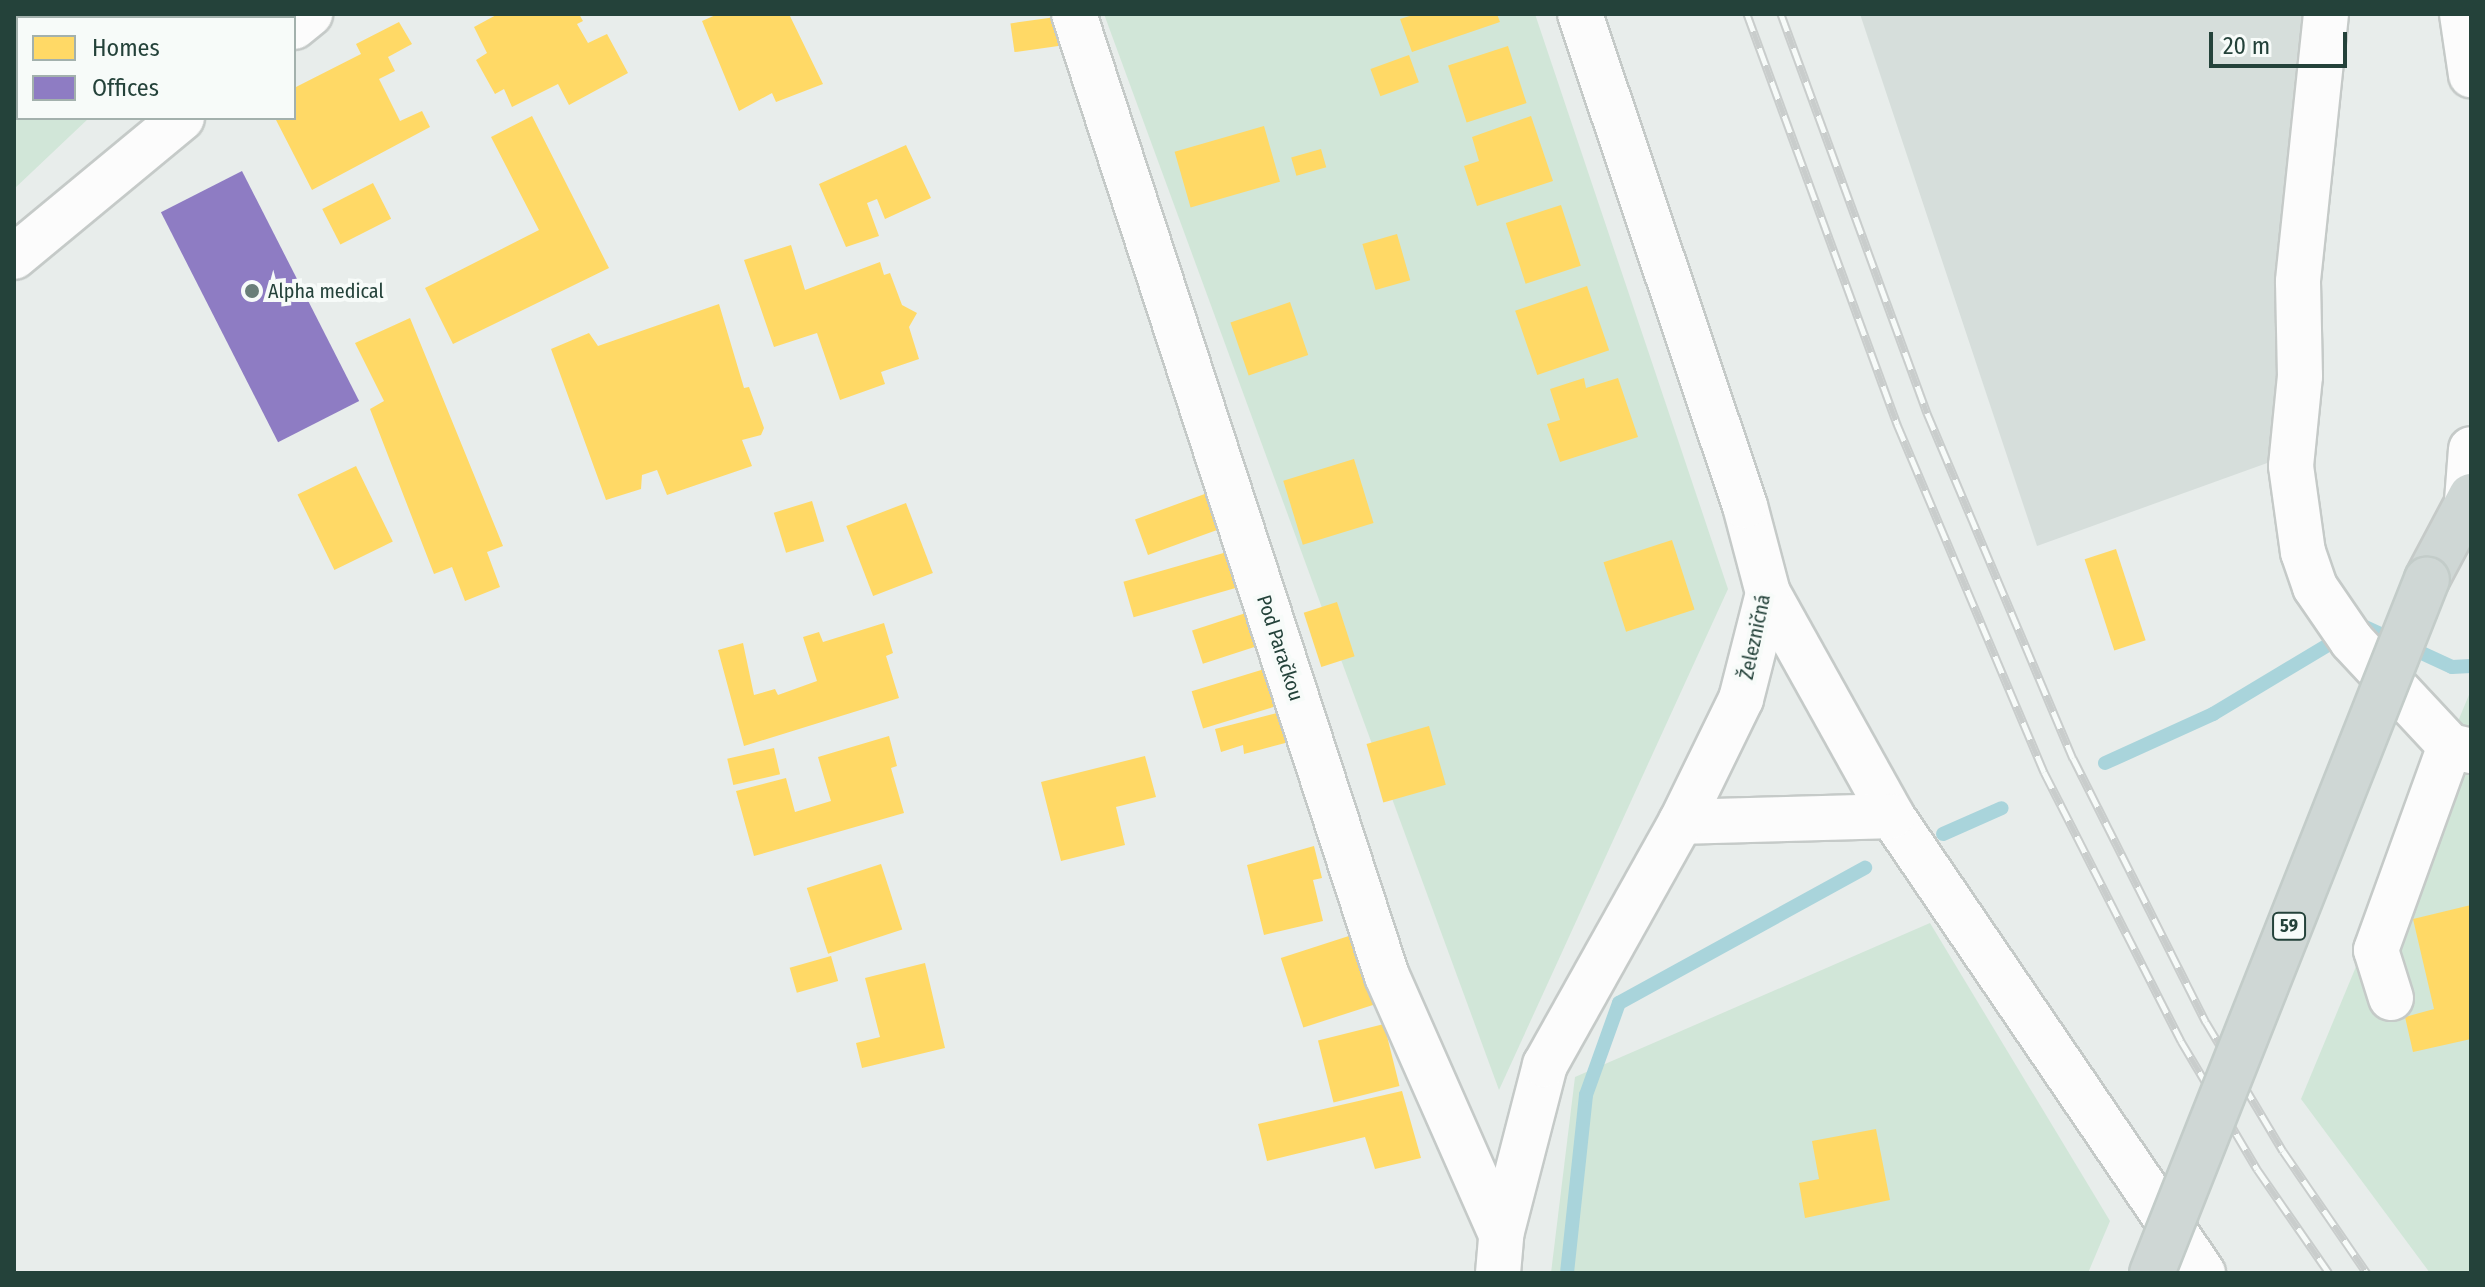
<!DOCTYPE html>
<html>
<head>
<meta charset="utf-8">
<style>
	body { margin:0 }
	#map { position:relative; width:2485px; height:1287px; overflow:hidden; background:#e8edeb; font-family:"Fira Sans Condensed",sans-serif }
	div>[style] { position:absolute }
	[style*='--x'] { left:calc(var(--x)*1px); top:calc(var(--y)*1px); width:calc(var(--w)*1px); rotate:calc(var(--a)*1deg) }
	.built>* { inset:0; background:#d6dedb }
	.green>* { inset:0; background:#d1e6d8 }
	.homes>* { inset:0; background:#ffd966; transform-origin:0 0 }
	.offices>* { inset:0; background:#8e7cc3; transform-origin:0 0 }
	.stream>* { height:14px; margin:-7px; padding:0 7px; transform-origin:7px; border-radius:7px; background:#a9d4db }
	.roads { filter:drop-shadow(2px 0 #c5cac8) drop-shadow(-2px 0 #c5cac8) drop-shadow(0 2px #c5cac8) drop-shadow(0 -2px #c5cac8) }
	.minor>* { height:44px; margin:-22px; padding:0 22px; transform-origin:22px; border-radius:22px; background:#fcfcfc }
	.tertiary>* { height:44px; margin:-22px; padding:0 22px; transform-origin:22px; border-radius:22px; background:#fcfcfc }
	.primary>* { height:44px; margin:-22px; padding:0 22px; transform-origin:22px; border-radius:22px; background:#cfd7d5 }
	.rail>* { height:9px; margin-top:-4.5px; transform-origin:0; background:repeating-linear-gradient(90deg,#f7fbf9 0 18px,#c9cdcc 0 36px); box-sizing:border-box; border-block:2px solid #c9cdcc }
	.bridges { filter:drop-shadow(2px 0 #c3ccc9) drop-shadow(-2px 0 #c3ccc9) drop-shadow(0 2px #c3ccc9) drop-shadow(0 -2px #c3ccc9) }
	.primary-bridge>* { height:44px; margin:-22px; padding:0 22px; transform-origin:22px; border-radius:22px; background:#cfd7d5 }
	.dots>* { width:22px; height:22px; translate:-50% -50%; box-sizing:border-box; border:4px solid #f7fbf9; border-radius:50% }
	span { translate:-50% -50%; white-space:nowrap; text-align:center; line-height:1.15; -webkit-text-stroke:8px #f7fbf9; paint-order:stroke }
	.shield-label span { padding:2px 6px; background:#f7fbf9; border:2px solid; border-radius:6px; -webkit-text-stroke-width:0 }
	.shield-label { font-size:18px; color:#24423a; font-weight:700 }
	.poi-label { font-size:20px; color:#24423a }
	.left { translate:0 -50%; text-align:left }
	.street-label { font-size:20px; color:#24423a }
	.frame { position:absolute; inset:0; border:16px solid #24423a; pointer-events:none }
	.legend { position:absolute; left:16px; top:16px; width:280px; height:104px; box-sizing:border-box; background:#f7fbf9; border:2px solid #a3b1ad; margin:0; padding:10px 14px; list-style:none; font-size:24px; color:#24423a }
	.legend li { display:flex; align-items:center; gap:16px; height:40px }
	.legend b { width:40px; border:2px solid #a3b1ad }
	.scale { position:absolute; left:2209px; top:32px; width:138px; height:36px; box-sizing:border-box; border:4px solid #24423a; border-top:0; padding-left:10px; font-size:24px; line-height:28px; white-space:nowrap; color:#24423a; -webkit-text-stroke:6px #f7fbf9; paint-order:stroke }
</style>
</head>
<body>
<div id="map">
	<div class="built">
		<div style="clip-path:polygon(1860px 14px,2304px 14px,2270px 462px,2037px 546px)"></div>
	</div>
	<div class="green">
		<div style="clip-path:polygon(14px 14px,198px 14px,18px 18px,18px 118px,89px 118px,14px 189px)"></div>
		<div style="clip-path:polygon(1104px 14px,1535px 14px,1728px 589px,1499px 1090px)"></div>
		<div style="clip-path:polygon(2471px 690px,2471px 1273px,2430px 1273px,2301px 1099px)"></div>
		<div style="clip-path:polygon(1930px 923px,2110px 1221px,2088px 1273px,1551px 1273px,1575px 1077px)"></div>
	</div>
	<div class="homes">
		<div style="clip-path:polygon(498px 14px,579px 14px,583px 21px,577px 24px,588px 43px,607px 34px,628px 73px,569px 105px,558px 84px,512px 107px,504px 89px,495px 94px,476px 60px,487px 53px,474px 27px)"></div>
		<div style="clip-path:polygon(718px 14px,789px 14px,823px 84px,776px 102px,772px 93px,739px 111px,702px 21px)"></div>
		<div style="clip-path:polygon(1416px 14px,1497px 14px,1500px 22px,1412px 52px,1400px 19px)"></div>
		<div style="left:1056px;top:17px;width:29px;height:46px;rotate:82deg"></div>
		<div style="clip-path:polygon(399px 22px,412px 44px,388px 57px,395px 71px,379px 79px,400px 121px,422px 111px,430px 127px,312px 190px,275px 118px,294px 118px,294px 88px,361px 54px,356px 44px)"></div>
		<div style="left:1508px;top:46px;width:60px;height:63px;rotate:72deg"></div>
		<div style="left:1409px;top:55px;width:29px;height:41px;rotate:70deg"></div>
		<div style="clip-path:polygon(532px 116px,609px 268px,453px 344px,425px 288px,539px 230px,491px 137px)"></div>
		<div style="clip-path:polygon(1531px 116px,1553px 181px,1477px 206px,1464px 166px,1479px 161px,1472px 137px)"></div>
		<div style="left:1264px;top:126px;width:58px;height:93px;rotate:74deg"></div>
		<div style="clip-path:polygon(906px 145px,931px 198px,885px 219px,877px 199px,867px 203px,879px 236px,846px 247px,819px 184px)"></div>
		<div style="left:1321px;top:149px;width:19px;height:31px;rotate:74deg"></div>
		<div style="left:373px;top:183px;width:40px;height:57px;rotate:63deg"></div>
		<div style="left:1561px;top:205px;width:64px;height:58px;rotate:72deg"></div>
		<div style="left:1397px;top:234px;width:48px;height:36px;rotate:74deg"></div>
		<div style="clip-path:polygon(791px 245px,805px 290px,880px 262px,884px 275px,890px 273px,902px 305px,917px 313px,909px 327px,919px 359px,881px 372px,885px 384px,840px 400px,817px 333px,774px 347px,744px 260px)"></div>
		<div style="left:1587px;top:286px;width:68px;height:76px;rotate:71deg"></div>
		<div style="left:1290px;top:302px;width:56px;height:63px;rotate:71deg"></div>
		<div style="clip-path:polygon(719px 304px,744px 388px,749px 387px,764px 428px,761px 435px,742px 440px,752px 466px,667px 495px,657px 470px,642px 475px,641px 489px,606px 500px,551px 349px,589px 333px,598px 346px)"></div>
		<div style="clip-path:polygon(410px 318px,503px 546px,487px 552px,500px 587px,465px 601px,452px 567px,434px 574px,370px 409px,384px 401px,355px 343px)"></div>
		<div style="clip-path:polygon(1584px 378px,1586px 388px,1618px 378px,1638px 437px,1560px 462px,1547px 424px,1560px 420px,1550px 389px)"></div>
		<div style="left:1354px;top:459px;width:67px;height:74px;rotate:73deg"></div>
		<div style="left:356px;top:466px;width:84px;height:65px;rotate:64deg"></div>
		<div style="left:1213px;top:491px;width:38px;height:83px;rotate:70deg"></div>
		<div style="left:812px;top:501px;width:42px;height:40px;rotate:73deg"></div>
		<div style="left:906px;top:503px;width:75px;height:64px;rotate:69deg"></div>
		<div style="left:1672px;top:540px;width:73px;height:72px;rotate:72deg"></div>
		<div style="left:2116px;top:549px;width:96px;height:33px;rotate:72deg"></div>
		<div style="left:1234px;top:550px;width:37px;height:115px;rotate:74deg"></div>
		<div style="left:1337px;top:602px;width:57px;height:35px;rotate:72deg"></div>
		<div style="left:1252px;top:611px;width:35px;height:63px;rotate:72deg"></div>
		<div style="clip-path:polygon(884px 623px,893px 653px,886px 656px,899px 698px,744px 746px,718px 650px,743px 643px,754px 695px,775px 689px,778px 695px,817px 681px,803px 637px,819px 632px,823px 642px)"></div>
		<div style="left:1271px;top:667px;width:39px;height:83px;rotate:73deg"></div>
		<div style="clip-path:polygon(1281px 712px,1289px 742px,1244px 754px,1243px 745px,1221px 752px,1215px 729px)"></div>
		<div style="left:1429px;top:726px;width:61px;height:65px;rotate:74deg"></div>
		<div style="clip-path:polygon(889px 736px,897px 766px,891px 768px,904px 813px,754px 856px,736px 791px,786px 778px,795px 812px,831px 801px,818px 757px)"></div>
		<div style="left:774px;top:748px;width:27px;height:48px;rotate:77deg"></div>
		<div style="clip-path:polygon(1145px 756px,1156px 797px,1116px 807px,1125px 845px,1061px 861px,1041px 782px)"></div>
		<div style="clip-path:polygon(1314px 846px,1322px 878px,1313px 880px,1323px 921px,1264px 935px,1247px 865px)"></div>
		<div style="left:881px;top:864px;width:69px;height:78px;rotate:72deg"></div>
		<div style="clip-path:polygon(2471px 905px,2471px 1039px,2413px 1052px,2405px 1017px,2434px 1009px,2413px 919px)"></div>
		<div style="left:1355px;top:934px;width:73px;height:78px;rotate:72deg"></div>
		<div style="left:831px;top:956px;width:26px;height:43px;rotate:74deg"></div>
		<div style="clip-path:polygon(925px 963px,945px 1048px,862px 1068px,856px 1043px,880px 1037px,865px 978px)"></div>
		<div style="left:1384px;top:1024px;width:64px;height:68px;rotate:76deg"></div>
		<div style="clip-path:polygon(1402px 1091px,1421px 1158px,1375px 1169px,1365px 1137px,1267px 1161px,1258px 1124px)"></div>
		<div style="clip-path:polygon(1876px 1129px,1890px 1200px,1805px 1218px,1799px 1183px,1819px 1179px,1812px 1141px)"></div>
	</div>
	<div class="offices">
		<div style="left:242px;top:171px;width:258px;height:91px;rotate:63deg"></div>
	</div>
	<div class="stream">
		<div style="--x:2105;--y:763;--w:119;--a:-24.4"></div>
		<div style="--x:2213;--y:714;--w:173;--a:-31"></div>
		<div style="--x:2361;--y:625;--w:100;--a:24.8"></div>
		<div style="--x:2452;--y:667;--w:19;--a:-3"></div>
		<div style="--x:1943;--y:834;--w:64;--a:-23.8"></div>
		<div style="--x:1567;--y:1273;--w:179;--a:-83.9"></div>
		<div style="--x:1586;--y:1095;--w:98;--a:-70.3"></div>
		<div style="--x:1619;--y:1003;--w:281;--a:-28.8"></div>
	</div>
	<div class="roads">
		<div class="minor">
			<div style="--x:1074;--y:14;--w:1012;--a:71.98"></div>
			<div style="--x:1387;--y:976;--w:283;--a:66.2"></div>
			<div style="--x:2326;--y:14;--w:269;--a:96"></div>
			<div style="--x:2298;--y:282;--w:94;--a:88.8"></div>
			<div style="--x:2300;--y:376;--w:90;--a:95.7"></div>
			<div style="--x:2291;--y:466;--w:87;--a:82.1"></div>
			<div style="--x:2303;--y:552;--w:37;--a:71"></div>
			<div style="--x:2315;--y:587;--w:65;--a:55.6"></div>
			<div style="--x:2352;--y:641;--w:144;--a:47"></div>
			<div style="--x:2450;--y:746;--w:22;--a:13"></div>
			<div style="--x:294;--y:27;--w:21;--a:-39"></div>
			<div style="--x:14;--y:257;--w:218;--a:-39.6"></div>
			<div style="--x:1768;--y:593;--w:255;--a:60.9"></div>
			<div style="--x:1892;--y:816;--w:553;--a:55.76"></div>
			<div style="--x:1681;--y:822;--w:211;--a:-1.6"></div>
			<div style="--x:2391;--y:998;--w:50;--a:-107.4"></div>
			<div style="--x:2376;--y:950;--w:217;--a:-70.1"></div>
		</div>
		<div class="tertiary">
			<div style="--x:2462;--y:14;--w:62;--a:81.6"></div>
			<div style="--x:2467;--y:501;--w:52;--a:-85.6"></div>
			<div style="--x:1498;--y:1273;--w:38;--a:-85"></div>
			<div style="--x:1501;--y:1235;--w:176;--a:-75.5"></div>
			<div style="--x:1545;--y:1065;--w:278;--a:-60.8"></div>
			<div style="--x:1681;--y:822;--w:137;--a:-64"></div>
			<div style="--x:1741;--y:699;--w:109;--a:-75.7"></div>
			<div style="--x:1768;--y:593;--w:90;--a:-104.8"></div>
			<div style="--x:1745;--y:506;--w:519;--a:-108.54"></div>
		</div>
		<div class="primary">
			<div style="--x:2427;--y:579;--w:94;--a:-62.1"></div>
		</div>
	</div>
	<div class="rail">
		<div style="--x:1747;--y:14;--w:437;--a:69.9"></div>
		<div style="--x:1897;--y:424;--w:378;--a:67.1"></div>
		<div style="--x:2044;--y:772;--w:302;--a:63"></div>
		<div style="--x:2181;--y:1041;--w:149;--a:59.3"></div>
		<div style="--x:2257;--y:1169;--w:126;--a:55.3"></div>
		<div style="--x:1781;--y:14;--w:425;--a:69.9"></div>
		<div style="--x:1927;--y:413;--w:375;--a:67.1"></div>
		<div style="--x:2073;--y:758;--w:296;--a:63.3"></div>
		<div style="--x:2206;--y:1022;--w:150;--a:59.2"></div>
		<div style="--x:2283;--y:1151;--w:148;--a:55.5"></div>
	</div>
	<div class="bridges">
		<div class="primary-bridge">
			<div style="--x:2152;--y:1273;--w:746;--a:-68.38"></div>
		</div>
	</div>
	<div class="dots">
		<div style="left:252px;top:291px;background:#697e78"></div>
	</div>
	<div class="shield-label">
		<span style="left:2289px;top:926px">59</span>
	</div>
	<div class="poi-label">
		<span class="left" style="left:268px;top:291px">Alpha medical</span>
	</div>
	<div class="street-label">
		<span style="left:1755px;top:637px;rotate:-78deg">Železničná</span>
		<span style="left:1280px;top:648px;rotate:72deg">Pod Paračkou</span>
	</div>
	<div class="frame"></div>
	<ul class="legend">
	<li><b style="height:22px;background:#ffd966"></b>Homes</li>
	<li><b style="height:22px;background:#8e7cc3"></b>Offices</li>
	</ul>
	<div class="scale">20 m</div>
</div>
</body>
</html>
